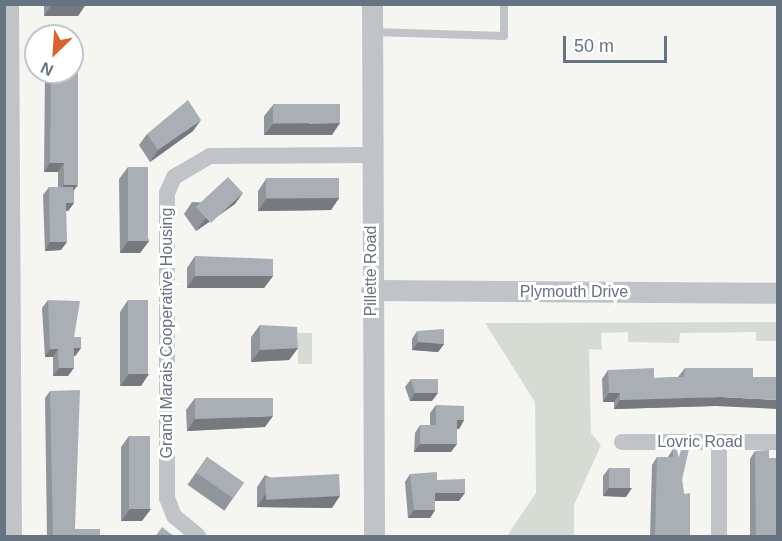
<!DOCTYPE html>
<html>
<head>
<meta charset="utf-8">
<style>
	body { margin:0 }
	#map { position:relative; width:782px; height:541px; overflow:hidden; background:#f5f5f2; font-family:Helvetica,sans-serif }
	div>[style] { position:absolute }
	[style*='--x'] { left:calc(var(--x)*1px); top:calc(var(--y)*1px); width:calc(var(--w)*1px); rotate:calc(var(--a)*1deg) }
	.green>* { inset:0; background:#d6dcd3; transform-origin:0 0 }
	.service>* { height:8px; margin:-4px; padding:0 4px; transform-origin:4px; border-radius:4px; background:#c0c4c7 }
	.minor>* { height:16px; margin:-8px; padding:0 8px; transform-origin:8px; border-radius:8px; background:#c0c4c7 }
	.tertiary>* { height:21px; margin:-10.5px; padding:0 10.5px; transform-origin:10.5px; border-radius:10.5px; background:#c0c4c7 }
	.wall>* { inset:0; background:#91969c; transform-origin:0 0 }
	.shaded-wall>* { inset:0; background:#767a7f }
	.building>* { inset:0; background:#a9afb5; transform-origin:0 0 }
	span { translate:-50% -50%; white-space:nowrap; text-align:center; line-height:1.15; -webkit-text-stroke:6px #fff; paint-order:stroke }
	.street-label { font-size:16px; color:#667381 }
	.frame { position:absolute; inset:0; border:6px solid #667381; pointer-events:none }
	.north { position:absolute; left:24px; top:24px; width:60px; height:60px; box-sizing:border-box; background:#fff; border:2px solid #c2c7cd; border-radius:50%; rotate:205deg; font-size:16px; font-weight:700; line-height:24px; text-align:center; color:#667381 }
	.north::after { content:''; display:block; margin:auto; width:21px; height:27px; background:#d7642f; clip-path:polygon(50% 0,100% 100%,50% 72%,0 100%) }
	.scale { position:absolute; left:563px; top:36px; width:104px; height:27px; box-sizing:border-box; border:3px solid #667381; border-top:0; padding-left:8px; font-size:18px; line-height:21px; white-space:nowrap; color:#667381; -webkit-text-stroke:4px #fff; paint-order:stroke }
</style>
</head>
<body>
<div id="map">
	<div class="green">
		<div style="clip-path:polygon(777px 322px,777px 341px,756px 341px,756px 332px,680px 333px,679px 343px,628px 342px,628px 332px,601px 333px,602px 350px,589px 349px,591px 433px,601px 445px,574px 505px,574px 536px,507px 536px,536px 493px,535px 402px,485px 323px)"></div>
		<div style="left:298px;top:333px;width:14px;height:31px"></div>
	</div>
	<div class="service">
		<div style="--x:372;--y:32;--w:132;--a:1.7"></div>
		<div style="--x:504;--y:36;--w:32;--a:-90"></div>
	</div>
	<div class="minor">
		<div style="--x:11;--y:4;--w:532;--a:89.68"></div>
		<div style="--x:622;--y:442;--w:156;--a:0"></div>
		<div style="--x:719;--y:442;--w:94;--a:90"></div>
		<div style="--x:198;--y:536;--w:31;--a:-140"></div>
		<div style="--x:174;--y:516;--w:19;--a:-111"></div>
		<div style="--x:167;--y:498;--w:305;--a:-90"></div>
		<div style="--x:167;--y:193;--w:17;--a:-66"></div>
		<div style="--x:174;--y:177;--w:42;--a:-30.3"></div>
		<div style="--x:210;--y:156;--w:160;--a:-0.4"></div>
	</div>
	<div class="tertiary">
		<div style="--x:372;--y:4;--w:532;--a:89.78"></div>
		<div style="--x:371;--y:290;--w:407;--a:0.4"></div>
	</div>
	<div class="wall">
		<div style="clip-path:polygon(44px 4px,86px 4px,78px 16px,44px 16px)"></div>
		<div style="clip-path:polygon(45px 72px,72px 72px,74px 203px,68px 211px,66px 211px,61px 250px,45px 251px,43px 195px,49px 187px,58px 187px,58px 172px,44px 172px)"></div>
		<div style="clip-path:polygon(273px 105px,332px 135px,264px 135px,264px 116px)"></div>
		<div style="clip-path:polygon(193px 131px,150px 162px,139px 145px,147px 134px)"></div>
		<div style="clip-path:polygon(128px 167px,149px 241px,140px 253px,120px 253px,119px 179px)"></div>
		<div style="clip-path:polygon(266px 179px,339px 198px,331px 210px,258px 211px,258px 191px)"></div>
		<div style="clip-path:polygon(192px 202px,235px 204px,196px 231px,184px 214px)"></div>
		<div style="clip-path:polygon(195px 256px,273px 276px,264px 288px,187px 288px,187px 268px)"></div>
		<div style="clip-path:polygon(48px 300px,81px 348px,75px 356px,74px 356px,68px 376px,53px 376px,53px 357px,45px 357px,42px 308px)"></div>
		<div style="clip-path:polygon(128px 300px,141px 386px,120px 386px,120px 312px)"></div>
		<div style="clip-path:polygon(260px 325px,298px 348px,289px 360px,251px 362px,251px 337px)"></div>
		<div style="clip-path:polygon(417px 331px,444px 344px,438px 352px,412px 350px,412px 339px)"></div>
		<div style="clip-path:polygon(685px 368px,715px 406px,614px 409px,614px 402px,603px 402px,602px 379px,608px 370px,654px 378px,678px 377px)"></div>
		<div style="clip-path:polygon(411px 379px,432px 401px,410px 401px,405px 387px)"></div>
		<div style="clip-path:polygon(50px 391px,75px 529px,100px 537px,47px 537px,45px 398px)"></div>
		<div style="clip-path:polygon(195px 398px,265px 427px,187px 431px,186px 410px)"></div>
		<div style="clip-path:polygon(436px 405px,464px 420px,459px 429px,457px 429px,451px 452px,414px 452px,415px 433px,420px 425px,430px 425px,430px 413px)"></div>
		<div style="clip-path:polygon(129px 436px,142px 521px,121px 521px,121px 447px)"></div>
		<div style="clip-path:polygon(673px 449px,682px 480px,690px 537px,650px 537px,652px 465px,657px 457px,668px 457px)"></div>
		<div style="clip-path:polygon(755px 451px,769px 458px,777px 537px,750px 537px,750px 459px)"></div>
		<div style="left:207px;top:457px;width:45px;height:34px;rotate:35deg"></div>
		<div style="clip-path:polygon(609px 468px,626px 497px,603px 496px,603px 476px)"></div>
		<div style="clip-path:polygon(410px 474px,459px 501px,435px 501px,435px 510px,430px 518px,408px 518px,405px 482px)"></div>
		<div style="clip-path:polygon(265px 475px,332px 508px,257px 507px,257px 487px)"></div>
	</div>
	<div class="shaded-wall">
		<div style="clip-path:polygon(52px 4px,86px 4px,78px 16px,44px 16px)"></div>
		<div style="clip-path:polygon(201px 120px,193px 131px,150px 162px,158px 150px)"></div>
		<div style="clip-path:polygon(340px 123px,332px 135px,264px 135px,273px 124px)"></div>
		<div style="clip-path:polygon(50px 163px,64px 163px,58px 172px,44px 172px)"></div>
		<div style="clip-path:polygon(64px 185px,78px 185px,71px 194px,58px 194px)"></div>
		<div style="clip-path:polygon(243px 193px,235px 204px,196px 231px,204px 220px)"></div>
		<div style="clip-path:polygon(339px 198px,331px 210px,258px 211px,266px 199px)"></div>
		<div style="clip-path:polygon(66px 203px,74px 203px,68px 211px,61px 211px)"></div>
		<div style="clip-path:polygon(128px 241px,149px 241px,140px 253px,120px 253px)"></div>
		<div style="clip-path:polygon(50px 242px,67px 242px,61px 250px,45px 251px)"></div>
		<div style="clip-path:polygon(195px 276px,273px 276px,264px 288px,187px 288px)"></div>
		<div style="clip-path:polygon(418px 342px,444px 344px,438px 352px,412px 350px)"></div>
		<div style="clip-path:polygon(74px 348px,81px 348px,75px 356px,68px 356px)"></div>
		<div style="clip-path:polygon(298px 348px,289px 360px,251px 362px,260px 350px)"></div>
		<div style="clip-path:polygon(50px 349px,58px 349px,53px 357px,45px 357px)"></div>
		<div style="clip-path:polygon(59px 368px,74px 368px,68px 376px,53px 376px)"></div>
		<div style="clip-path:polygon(129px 374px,149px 374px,141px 386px,120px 386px)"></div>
		<div style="clip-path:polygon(415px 393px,438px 393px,432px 401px,410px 401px)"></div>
		<div style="clip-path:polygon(609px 393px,620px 393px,614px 402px,603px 402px)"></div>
		<div style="clip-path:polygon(721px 397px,777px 400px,777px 409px,715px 406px,614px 409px,620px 400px)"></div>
		<div style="clip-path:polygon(273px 416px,265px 427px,187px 431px,195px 419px)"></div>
		<div style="clip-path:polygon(457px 420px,464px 420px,459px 429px,451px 428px)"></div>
		<div style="clip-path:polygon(420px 444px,457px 444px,451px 452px,414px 452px)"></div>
		<div style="clip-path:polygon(609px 488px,632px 488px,626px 497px,603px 496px)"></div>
		<div style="clip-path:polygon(435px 493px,465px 493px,459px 501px,429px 501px)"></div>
		<div style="clip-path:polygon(265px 495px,340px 496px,332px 508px,257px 507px)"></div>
		<div style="clip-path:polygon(130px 509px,151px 509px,142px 521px,121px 521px)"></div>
		<div style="clip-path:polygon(414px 510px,435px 510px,430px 518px,408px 518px)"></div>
	</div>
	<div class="building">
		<div style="clip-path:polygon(72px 38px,78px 38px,78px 185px,64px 185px,64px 163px,50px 163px,51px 72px,72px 72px)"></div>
		<div style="clip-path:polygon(188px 100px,201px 120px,158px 150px,147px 134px)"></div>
		<div style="left:340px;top:104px;width:19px;height:67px;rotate:90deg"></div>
		<div style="left:128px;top:167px;width:20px;height:74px"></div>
		<div style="left:228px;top:177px;width:22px;height:44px;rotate:47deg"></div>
		<div style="left:339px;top:178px;width:20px;height:73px;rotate:90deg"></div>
		<div style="clip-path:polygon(49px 187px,73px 187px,74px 203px,66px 203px,67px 242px,50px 242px)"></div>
		<div style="clip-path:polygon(195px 256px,273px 259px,273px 276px,195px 276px)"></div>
		<div style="clip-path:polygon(48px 300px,80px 301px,74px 337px,81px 337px,81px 348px,74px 348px,74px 368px,59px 368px,58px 349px,50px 349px)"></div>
		<div style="left:128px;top:300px;width:20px;height:74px"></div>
		<div style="clip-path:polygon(260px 325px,297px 327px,298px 348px,260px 350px)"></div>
		<div style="clip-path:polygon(444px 329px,444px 344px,418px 342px,417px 331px)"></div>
		<div style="clip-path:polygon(654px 368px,654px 378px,684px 377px,685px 368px,753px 368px,753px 377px,777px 377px,777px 400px,721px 397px,620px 400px,620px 393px,609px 393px,608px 370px)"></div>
		<div style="clip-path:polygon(411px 379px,438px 379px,438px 393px,415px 393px)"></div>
		<div style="clip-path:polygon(80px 390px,75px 529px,100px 529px,100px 537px,53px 537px,50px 391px)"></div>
		<div style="clip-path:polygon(195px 398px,273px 398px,273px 416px,195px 419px)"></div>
		<div style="clip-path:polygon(436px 405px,464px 406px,464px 420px,457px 420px,457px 444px,420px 444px,420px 425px,436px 425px)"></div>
		<div style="left:129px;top:436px;width:21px;height:73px"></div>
		<div style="clip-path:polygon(673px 449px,689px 449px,682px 480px,684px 494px,690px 493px,690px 537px,655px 537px,657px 457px,673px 457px)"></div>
		<div style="clip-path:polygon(769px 450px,769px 458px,777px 458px,777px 537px,756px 537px,755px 451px)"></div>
		<div style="left:207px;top:457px;width:45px;height:19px;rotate:35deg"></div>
		<div style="left:609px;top:468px;width:21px;height:20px"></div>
		<div style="clip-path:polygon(437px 472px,437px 480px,465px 479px,465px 493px,435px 493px,435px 510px,414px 510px,410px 474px)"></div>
		<div style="left:339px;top:474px;width:22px;height:74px;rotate:87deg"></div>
		<div style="clip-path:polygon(162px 527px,175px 537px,155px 537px)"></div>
	</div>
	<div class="street-label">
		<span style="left:371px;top:271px;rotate:-90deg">Pillette Road</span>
		<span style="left:574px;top:292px">Plymouth Drive</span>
		<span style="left:167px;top:333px;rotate:-90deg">Grand Marais Cooperative Housing</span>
		<span style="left:700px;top:442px">Lovric Road</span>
	</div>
	<div class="frame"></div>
	<div class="north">N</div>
	<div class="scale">50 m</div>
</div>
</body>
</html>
